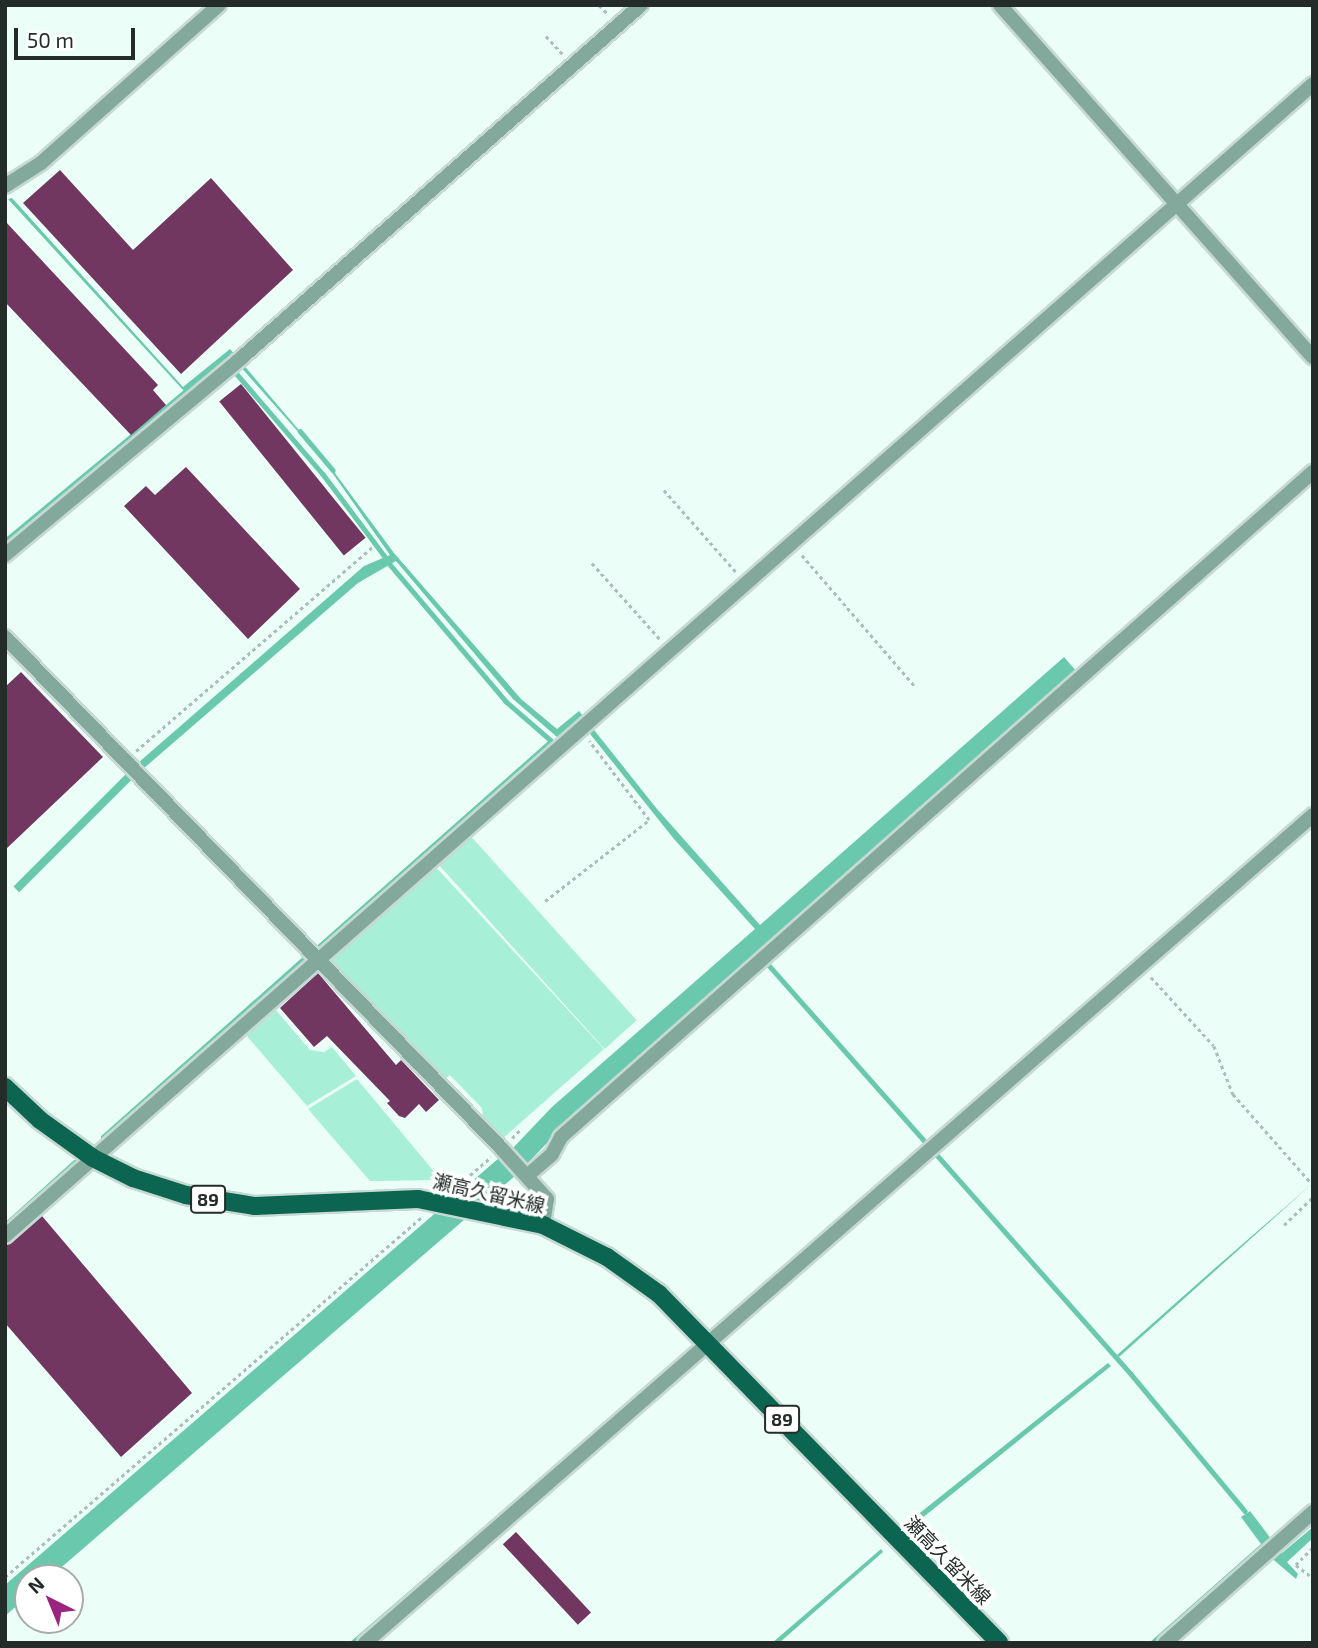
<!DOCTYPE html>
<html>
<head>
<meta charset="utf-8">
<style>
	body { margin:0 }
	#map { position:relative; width:1318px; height:1648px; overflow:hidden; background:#ebfff8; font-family:"Exo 2","Noto Sans JP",sans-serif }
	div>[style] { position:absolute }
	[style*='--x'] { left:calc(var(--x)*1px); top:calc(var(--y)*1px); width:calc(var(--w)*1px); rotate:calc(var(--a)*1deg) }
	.green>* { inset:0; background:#a7efd7; transform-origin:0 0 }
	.water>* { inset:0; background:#6ac8ac; transform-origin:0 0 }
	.stream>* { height:4.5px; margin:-2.25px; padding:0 2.25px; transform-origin:2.25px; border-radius:2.25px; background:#6ac8ac }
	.building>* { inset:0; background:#723761; transform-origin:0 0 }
	.path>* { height:2.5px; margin-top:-1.25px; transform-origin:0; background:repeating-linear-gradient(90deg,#acbdb7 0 3.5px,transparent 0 7px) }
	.roads { filter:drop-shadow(2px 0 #c7d9d3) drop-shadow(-2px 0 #c7d9d3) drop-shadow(0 2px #c7d9d3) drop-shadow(0 -2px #c7d9d3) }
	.street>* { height:14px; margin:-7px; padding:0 7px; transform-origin:7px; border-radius:7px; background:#83a99c }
	.primary>* { height:18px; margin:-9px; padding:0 9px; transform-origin:9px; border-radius:9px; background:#0b6550 }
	span { translate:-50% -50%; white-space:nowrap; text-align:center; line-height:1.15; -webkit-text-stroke:7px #fff; paint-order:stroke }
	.shield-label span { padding:2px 5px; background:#fff; border:2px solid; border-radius:5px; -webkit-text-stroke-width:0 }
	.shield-label { font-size:18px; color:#232c29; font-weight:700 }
	.street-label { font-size:19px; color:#232c29 }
	.frame { position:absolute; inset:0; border:7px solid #232c29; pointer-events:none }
	.north { position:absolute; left:14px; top:1564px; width:70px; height:70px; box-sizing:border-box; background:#fff; border:2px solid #a7aba9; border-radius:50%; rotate:317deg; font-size:19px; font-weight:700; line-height:28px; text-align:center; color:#232c29 }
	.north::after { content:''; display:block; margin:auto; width:24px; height:32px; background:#9a247f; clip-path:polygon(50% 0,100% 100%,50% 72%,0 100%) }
	.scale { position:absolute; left:14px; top:28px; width:121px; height:32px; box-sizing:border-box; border:4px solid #232c29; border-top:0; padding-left:9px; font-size:21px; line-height:24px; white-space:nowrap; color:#232c29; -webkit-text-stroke:5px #fff; paint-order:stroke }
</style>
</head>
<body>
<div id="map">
	<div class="green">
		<div style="left:468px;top:833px;width:252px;height:43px;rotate:48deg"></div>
		<div style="clip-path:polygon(433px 864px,604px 1049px,501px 1140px,483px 1119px,482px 1108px,450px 1075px,444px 1080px,327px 958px)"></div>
		<div style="clip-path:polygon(275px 1009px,310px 1050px,324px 1052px,332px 1047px,356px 1076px,307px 1106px,246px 1035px)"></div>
		<div style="clip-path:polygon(357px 1079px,441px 1180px,370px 1181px,308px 1109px)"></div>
	</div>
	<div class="water">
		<div style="clip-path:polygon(12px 198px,183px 387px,230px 349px,332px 469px,394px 553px,521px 699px,557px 729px,579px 711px,657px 809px,760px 925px,1064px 657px,1077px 672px,566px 1123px,527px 1164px,511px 1150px,552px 1107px,755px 929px,674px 839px,579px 720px,557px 737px,513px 699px,396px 561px,358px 583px,143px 769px,138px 763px,364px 566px,390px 555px,324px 461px,231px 356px,184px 391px,8px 199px)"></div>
		<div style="left:128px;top:772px;width:8px;height:162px;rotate:45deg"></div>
		<div style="clip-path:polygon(499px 1158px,516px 1175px,49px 1578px,28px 1578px,28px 1596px,5px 1616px,5px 1585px)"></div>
		<div style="clip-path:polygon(1313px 1183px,1119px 1357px,1117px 1355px,1214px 1269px)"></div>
		<div style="clip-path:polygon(1108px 1363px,1111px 1366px,916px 1523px,911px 1520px)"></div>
		<div style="clip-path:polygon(1250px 1511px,1282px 1553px,1313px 1527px,1313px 1538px,1287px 1562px,1298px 1574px,1296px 1579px,1262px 1550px,1155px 1643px,1149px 1643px,1261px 1544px,1241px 1517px)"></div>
		<div style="clip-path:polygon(881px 1549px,883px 1552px,779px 1643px,772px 1643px)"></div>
	</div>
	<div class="stream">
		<div style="--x:300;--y:431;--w:51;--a:49.8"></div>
		<div style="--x:5;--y:541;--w:285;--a:-39.7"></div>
		<div style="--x:224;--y:359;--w:152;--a:49.3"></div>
		<div style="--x:323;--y:474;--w:105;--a:53.1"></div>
		<div style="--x:315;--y:950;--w:315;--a:-41.5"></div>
		<div style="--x:551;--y:741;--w:60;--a:-139.1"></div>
		<div style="--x:506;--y:702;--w:181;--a:-130.3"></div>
		<div style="--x:766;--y:962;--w:550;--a:48.46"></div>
		<div style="--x:1131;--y:1374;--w:178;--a:50.2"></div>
		<div style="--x:103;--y:1137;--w:274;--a:-41.6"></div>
		<div style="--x:5;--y:1225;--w:94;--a:-42"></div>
		<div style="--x:352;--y:1643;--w:300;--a:-40.8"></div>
	</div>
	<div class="building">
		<div style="clip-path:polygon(60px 170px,133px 250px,211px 178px,293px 270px,181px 374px,23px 203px)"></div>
		<div style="clip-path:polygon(5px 221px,158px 385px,153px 390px,166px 405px,131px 435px,5px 302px)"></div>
		<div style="left:241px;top:384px;width:198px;height:28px;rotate:51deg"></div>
		<div style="clip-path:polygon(186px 467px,300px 589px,248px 639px,124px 506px,146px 486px,155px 495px)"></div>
		<div style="clip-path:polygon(21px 672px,103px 757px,5px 850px,5px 687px)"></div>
		<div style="clip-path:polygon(318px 973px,396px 1065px,401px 1060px,439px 1100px,426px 1112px,419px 1104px,405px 1118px,399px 1116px,387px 1103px,390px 1101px,327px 1036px,314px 1047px,280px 1008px)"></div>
		<div style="clip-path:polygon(42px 1216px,192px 1393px,121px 1457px,5px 1323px,5px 1245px)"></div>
		<div style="left:516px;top:1532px;width:110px;height:18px;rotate:47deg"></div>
	</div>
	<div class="path">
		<div style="--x:599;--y:5;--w:14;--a:45"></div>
		<div style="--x:546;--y:36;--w:25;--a:47"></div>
		<div style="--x:664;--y:490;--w:109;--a:48.7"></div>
		<div style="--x:802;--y:555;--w:172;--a:49.3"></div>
		<div style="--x:592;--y:563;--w:102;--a:48.2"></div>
		<div style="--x:136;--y:751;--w:312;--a:-40.8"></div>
		<div style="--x:545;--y:901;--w:132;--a:-37.9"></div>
		<div style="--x:649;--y:820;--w:99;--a:-127.2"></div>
		<div style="--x:1151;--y:977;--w:93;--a:47.6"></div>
		<div style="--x:1214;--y:1046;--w:52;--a:68.4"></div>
		<div style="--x:1233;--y:1094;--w:121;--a:48.7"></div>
		<div style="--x:512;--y:1138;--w:14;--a:-45"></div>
		<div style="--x:454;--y:1189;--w:49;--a:-40.9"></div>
		<div style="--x:1284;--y:1225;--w:40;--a:-44"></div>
		<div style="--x:1313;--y:1548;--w:24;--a:135"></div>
		<div style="--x:1296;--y:1565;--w:21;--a:37"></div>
		<div style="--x:5;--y:1577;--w:552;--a:-40.82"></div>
	</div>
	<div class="roads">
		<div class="street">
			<div style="--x:1000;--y:5;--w:471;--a:48.4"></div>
			<div style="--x:5;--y:186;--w:43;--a:-32.6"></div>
			<div style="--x:41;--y:163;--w:238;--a:-41.6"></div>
			<div style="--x:5;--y:555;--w:305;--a:-39.8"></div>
			<div style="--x:239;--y:360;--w:536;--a:-41.45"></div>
			<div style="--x:5;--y:637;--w:712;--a:45.85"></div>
			<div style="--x:501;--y:1148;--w:69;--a:48"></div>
			<div style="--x:547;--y:1199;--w:26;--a:99"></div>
			<div style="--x:527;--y:1176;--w:33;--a:-41"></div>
			<div style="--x:552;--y:1154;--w:19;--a:-62"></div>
			<div style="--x:561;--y:1137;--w:1004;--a:-41.49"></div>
			<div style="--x:5;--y:1236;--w:1743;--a:-41.37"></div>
			<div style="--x:365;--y:1643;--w:1259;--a:-41.13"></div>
			<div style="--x:1165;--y:1643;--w:198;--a:-41.5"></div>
		</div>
		<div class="primary">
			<div style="--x:5;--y:1087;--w:48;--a:43.3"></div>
			<div style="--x:40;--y:1120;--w:65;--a:35.6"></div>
			<div style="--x:93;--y:1158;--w:45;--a:26.6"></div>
			<div style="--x:133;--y:1178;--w:56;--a:17.8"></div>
			<div style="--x:186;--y:1195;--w:70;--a:9.1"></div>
			<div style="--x:255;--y:1206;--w:163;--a:-2.5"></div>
			<div style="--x:418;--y:1199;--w:128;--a:11.7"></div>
			<div style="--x:543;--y:1225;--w:72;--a:26.6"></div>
			<div style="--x:607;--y:1257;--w:64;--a:35.4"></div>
			<div style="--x:659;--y:1294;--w:487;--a:45.7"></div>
		</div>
	</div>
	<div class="shield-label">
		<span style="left:208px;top:1199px">89</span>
		<span style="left:782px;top:1419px">89</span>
	</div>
	<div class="street-label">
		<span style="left:489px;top:1193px;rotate:13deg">瀬高久留米線</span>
		<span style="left:948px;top:1560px;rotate:46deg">瀬高久留米線</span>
	</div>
	<div class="frame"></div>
	<div class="north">N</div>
	<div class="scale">50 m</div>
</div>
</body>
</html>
